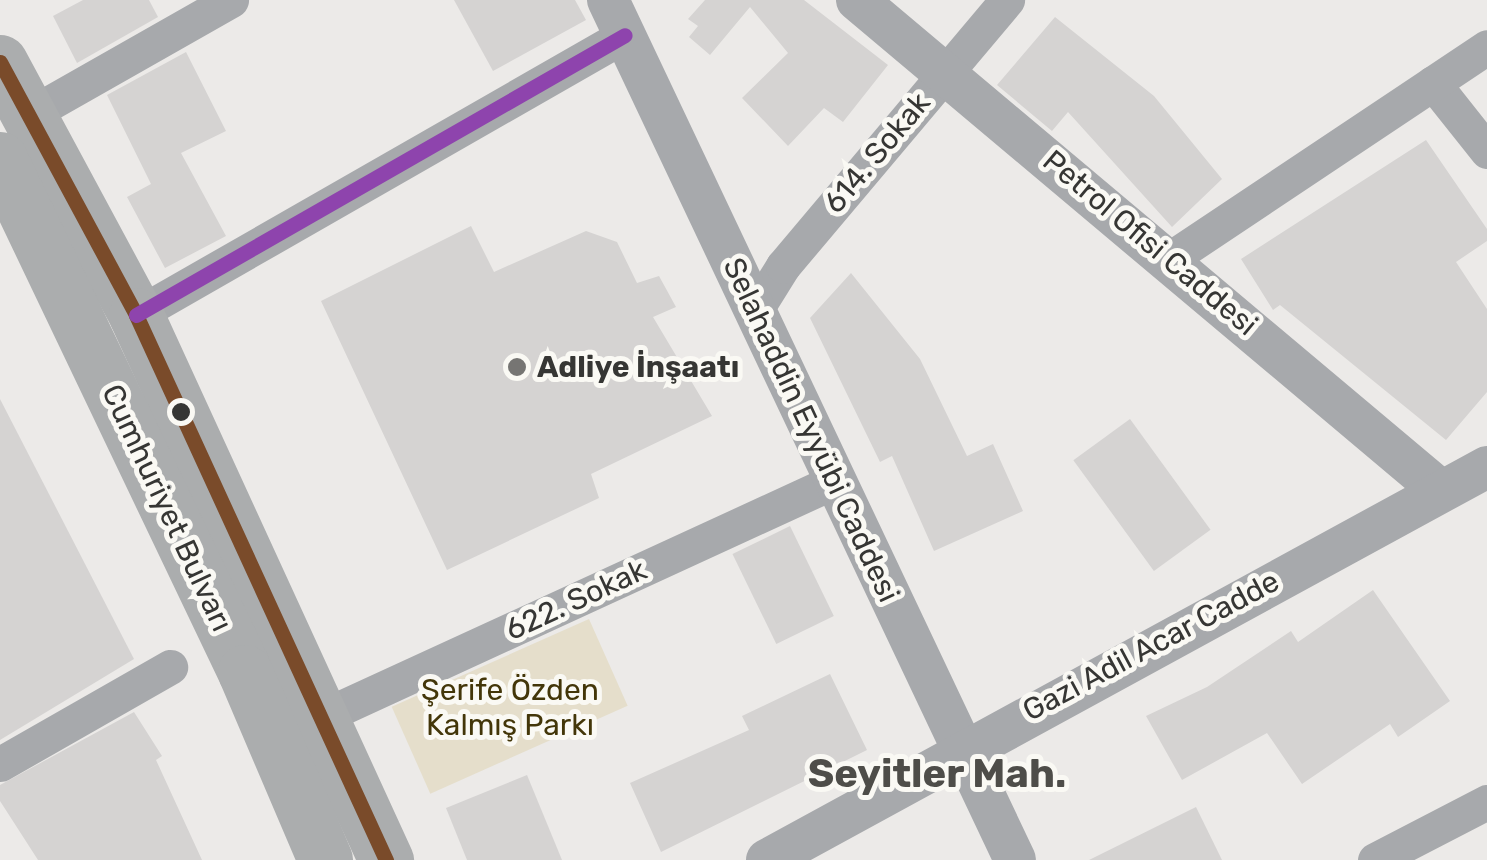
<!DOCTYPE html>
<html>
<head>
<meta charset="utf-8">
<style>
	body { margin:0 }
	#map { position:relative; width:1487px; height:860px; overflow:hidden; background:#eceae8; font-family:Rubik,sans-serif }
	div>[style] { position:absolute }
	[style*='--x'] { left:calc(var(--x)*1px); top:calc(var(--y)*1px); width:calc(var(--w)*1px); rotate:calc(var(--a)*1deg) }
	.green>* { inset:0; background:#e5decb; transform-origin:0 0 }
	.building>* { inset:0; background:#d5d3d2; transform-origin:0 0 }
	.minor>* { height:35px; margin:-17.5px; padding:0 17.5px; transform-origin:17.5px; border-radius:17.5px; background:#a7a9ac }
	.tertiary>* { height:42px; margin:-21px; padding:0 21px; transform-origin:21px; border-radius:21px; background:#a7a9ac }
	.primary>* { height:55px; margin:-27.5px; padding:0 27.5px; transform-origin:27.5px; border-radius:27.5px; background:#abadae }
	.bus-1>* { height:15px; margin:-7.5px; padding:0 7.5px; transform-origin:7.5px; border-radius:7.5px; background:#7a4b2a }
	.bus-2>* { height:15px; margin:-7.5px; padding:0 7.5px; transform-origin:7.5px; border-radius:7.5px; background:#8e44ad }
	.dots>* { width:28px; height:28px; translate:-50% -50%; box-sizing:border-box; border:5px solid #faf9f4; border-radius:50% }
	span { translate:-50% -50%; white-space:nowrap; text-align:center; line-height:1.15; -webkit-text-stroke:10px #faf9f4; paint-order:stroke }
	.street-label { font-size:30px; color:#363634 }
	.poi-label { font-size:30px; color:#363634; font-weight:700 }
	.left { translate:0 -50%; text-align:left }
	.park-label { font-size:30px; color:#433609 }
	.district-label { font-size:40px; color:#4e4d49; font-weight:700 }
</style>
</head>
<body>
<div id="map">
	<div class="green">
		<div style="left:589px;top:619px;width:95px;height:216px;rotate:66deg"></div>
	</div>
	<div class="building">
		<div style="clip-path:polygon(83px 0,149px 0,158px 17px,77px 63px,53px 16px)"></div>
		<div style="clip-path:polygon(454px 0,575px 0,586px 20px,493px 71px)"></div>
		<div style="clip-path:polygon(705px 0,804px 0,888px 65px,843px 122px,824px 108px,788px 146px,742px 98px,788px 53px,750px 7px,710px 55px,689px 37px,698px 26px,688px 19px)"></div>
		<div style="clip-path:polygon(1055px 17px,1154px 96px,1222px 179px,1172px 227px,1068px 112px,1052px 131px,997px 85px)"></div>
		<div style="clip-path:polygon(186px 52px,226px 131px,181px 153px,226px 236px,165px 268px,127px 197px,151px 184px,107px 95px)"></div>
		<div style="clip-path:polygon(1426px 140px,1487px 229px,1487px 241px,1456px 262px,1487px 309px,1487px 392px,1446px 440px,1280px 305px,1273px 310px,1241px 259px)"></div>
		<div style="clip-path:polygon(471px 226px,494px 272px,586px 231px,617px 242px,637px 283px,659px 276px,676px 307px,653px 317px,712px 416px,591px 474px,599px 498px,447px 570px,321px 301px)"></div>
		<div style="clip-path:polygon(851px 273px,920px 359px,967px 456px,993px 444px,1023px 511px,934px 551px,892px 456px,880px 462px,810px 318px)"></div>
		<div style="clip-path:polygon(0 399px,134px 659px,0 740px)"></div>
		<div style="left:1130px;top:419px;width:137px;height:70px;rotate:54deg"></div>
		<div style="left:790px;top:526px;width:100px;height:64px;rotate:64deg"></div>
		<div style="clip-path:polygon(1373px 590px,1450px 701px,1398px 737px,1390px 724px,1302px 784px,1267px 733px,1182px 780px,1146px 716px,1207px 687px,1291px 631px,1298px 642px)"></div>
		<div style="clip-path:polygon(830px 674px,867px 750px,661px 852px,630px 783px,749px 730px,742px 716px)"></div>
		<div style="clip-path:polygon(134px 712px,162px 756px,156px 760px,202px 860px,38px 860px,0 801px,0 785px)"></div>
		<div style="clip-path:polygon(527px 775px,562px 860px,467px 860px,446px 808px)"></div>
		<div style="clip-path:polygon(1196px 807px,1222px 860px,1089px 860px)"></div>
	</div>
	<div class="minor">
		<div style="--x:1433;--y:83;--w:87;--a:51.5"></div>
		<div style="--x:25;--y:117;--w:237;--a:-29.6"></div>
		<div style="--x:1171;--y:258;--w:380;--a:-33.7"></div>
		<div style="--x:755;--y:311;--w:53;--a:-58.1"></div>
		<div style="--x:783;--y:266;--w:348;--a:-49.9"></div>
		<div style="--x:136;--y:315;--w:563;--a:-29.8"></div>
		<div style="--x:317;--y:719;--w:570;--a:-24.68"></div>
		<div style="--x:0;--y:764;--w:196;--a:-29.7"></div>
		<div style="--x:1375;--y:860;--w:126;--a:-27.4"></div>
	</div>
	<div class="tertiary">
		<div style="--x:608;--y:0;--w:951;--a:64.67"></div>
		<div style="--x:857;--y:0;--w:762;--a:40.05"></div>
		<div style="--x:767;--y:860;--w:820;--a:-28.63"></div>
	</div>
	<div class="primary">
		<div style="--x:0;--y:62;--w:287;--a:61.7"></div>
		<div style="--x:136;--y:315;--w:600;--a:65.36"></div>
		<div style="--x:0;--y:159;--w:569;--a:64.47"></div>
		<div style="--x:245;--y:672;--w:204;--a:66.9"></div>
	</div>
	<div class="bus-1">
		<div style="--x:0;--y:62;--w:287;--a:61.7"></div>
		<div style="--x:136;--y:315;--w:600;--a:65.36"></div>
	</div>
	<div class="bus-2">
		<div style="--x:136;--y:315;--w:563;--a:-29.8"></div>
	</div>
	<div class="dots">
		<div style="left:517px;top:367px;background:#767573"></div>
		<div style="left:181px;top:412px;background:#363634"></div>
	</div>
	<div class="street-label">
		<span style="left:877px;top:153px;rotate:-50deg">614. Sokak</span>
		<span style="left:1150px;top:243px;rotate:40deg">Petrol Ofisi Caddesi</span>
		<span style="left:811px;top:430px;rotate:65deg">Selahaddin Eyyübi Caddesi</span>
		<span style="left:167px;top:508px;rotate:65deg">Cumhuriyet Bulvarı</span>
		<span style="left:576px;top:600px;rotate:-25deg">622. Sokak</span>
		<span style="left:1151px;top:646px;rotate:-28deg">Gazi Adil Acar Cadde</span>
	</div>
	<div class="poi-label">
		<span class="left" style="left:537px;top:367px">Adliye İnşaatı</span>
	</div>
	<div class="park-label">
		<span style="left:510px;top:707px">Şerife Özden<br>Kalmış Parkı</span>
	</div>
	<div class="district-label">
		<span style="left:937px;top:774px">Seyitler Mah.</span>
	</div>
</div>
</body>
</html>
